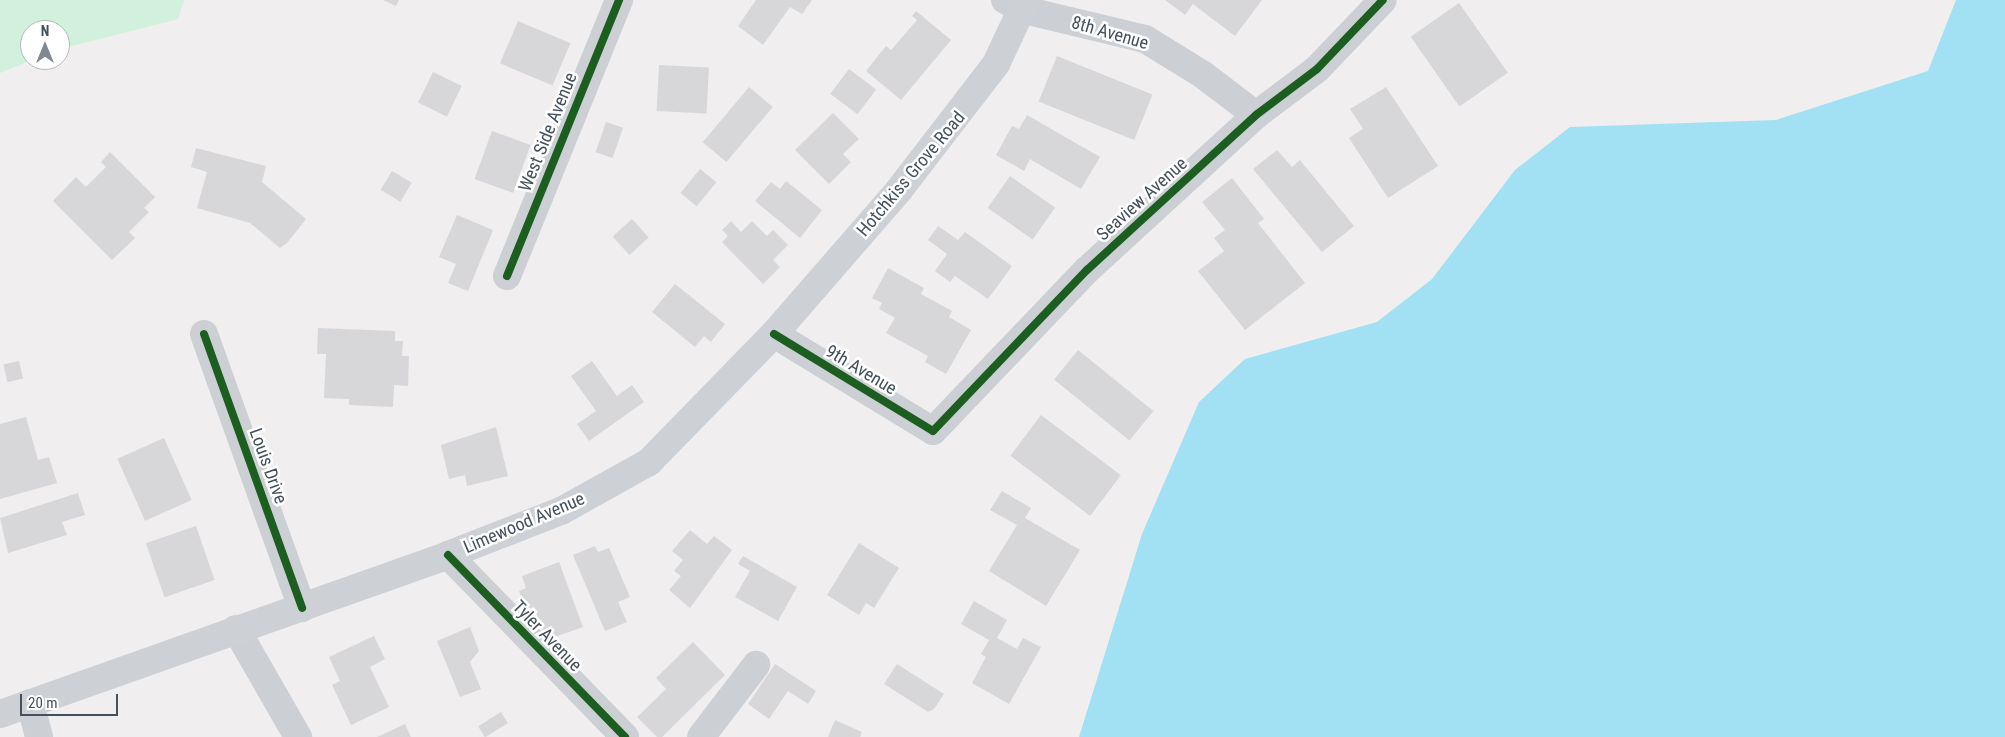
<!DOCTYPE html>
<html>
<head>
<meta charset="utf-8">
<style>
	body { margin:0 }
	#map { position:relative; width:2005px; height:737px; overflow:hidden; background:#f0eeee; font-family:"Roboto Condensed",sans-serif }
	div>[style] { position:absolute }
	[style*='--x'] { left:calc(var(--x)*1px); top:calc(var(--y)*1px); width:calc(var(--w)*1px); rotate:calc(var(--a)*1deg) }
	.green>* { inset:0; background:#d1f1dd }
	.water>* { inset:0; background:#a1e1f3 }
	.building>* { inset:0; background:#d7d6d9; transform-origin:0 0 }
	.street>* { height:28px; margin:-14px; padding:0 14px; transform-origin:14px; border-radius:14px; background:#cccfd3 }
	.secondary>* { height:28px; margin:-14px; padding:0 14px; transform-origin:14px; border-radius:14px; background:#cdd0d4 }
	.cycleway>* { height:8px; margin:-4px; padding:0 4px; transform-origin:4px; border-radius:4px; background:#1b5e20 }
	span { translate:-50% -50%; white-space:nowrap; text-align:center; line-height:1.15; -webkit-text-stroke:5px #fff; paint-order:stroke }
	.street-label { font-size:18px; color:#44515d }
	.north { position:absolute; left:20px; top:20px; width:50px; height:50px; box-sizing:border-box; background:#fff; border:1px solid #b4b9be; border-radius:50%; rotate:0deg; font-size:14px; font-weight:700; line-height:20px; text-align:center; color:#44515d }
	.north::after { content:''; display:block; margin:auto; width:18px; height:22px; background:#808890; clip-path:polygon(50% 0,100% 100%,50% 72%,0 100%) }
	.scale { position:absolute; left:20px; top:694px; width:98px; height:22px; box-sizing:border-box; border:2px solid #44515d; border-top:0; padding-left:6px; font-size:15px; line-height:18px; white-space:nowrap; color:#44515d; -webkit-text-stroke:4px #fff; paint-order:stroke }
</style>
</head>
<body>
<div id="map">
	<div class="green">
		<div style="clip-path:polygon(0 0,184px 0,178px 19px,60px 49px,60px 30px,30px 30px,32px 60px,0 73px)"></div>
	</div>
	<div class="water">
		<div style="clip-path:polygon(1956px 0,2005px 0,2005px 737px,1079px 737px,1142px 534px,1199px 402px,1245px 359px,1377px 322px,1432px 279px,1515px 170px,1570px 127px,1776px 120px,1928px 71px)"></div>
	</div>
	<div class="building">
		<div style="clip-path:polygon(383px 0,399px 0,396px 6px)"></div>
		<div style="clip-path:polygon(756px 0,812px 0,802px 14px,790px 7px,763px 45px,738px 26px)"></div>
		<div style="clip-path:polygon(1165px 0,1262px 0,1235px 36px,1193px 4px,1185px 15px)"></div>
		<div style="left:1459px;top:3px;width:85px;height:59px;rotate:55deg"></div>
		<div style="clip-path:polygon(916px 11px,951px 40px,901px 100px,866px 71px,886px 46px,891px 50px,917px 20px,912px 16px)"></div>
		<div style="left:518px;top:21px;width:57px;height:46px;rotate:23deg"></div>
		<div style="left:1057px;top:56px;width:103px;height:49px;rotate:22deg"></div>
		<div style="left:659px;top:65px;width:50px;height:46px;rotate:3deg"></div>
		<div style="left:849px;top:69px;width:34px;height:31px;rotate:37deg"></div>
		<div style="left:433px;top:72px;width:32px;height:34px;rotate:26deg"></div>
		<div style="left:749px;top:87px;width:31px;height:72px;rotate:40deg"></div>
		<div style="clip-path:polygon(1386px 87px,1438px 166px,1388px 198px,1349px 138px,1363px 129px,1350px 109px)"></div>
		<div style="clip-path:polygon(833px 113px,859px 139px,843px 154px,851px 162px,829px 184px,795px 150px)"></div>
		<div style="clip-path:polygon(1027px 115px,1100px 157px,1081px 189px,1030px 159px,1024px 171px,996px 155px,1012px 126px,1019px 129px)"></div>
		<div style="left:606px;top:122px;width:18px;height:32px;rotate:19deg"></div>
		<div style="left:492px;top:131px;width:41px;height:51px;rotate:20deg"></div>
		<div style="clip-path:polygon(196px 148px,266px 166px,262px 182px,306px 219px,287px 243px,280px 248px,250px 223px,197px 208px,207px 172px,191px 167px)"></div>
		<div style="clip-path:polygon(1277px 150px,1292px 167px,1300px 160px,1354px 226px,1322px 252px,1253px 169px)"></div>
		<div style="clip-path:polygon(110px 152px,155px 197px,144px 208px,149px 212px,129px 232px,135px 238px,112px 260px,53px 201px,76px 177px,86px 187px,106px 167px,101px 162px)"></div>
		<div style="left:700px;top:169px;width:21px;height:31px;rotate:39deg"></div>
		<div style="left:392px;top:171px;width:23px;height:22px;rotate:31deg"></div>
		<div style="left:1010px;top:176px;width:55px;height:39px;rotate:35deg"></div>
		<div style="clip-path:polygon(1232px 178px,1264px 219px,1258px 223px,1305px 283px,1245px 330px,1198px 271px,1224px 251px,1214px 238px,1225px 230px,1202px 202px)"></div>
		<div style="clip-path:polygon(786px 181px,822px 210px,800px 238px,755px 201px,771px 182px,780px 189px)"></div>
		<div style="clip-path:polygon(457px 215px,493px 230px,468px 291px,448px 283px,456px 264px,439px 257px)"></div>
		<div style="left:632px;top:219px;width:25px;height:26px;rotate:48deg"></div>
		<div style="clip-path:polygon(731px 221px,741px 232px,752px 221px,767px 236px,773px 230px,788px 245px,773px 260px,780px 267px,763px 284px,722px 242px,728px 236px,722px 230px)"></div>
		<div style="clip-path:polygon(938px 226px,958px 240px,965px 232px,1012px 266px,988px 299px,955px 276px,950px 282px,935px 271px,947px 254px,928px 240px)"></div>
		<div style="clip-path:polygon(888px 268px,924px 288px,921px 294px,952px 311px,949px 317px,971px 330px,946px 374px,925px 362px,928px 356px,886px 333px,895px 318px,879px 309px,882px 303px,872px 298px)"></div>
		<div style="clip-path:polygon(675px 284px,725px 324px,711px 342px,704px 336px,695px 347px,652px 312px)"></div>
		<div style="clip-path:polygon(318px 328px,395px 331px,395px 341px,403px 341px,402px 356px,409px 356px,408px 386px,394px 385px,393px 407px,349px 405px,349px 399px,324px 398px,326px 354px,317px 354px)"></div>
		<div style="left:1078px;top:350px;width:97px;height:38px;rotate:39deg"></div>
		<div style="left:19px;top:361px;width:18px;height:16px;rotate:77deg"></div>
		<div style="clip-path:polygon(592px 361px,617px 396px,632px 385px,644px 402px,589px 441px,577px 424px,596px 411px,571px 376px)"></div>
		<div style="left:1041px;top:415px;width:100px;height:51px;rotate:37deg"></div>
		<div style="clip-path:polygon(26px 417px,38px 460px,49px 457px,57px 483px,0 499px,0 424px)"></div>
		<div style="clip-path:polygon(496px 427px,508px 476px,467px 486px,465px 475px,449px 479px,441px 445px)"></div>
		<div style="left:164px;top:438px;width:68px;height:51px;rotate:66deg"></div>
		<div style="clip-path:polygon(1002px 491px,1031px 508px,1025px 518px,1080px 550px,1046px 606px,989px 571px,1017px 525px,990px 510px)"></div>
		<div style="clip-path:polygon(78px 493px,85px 515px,62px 522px,67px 535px,8px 553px,0 518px)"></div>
		<div style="left:196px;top:526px;width:57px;height:53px;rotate:71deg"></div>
		<div style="clip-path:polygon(690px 530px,707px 544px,714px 536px,732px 550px,690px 608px,669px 590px,681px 576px,674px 571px,683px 560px,672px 551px)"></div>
		<div style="clip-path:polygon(859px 543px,899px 568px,874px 608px,866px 603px,859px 615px,827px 595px)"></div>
		<div style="clip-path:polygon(595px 546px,598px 552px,609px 548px,630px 597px,618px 602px,627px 622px,605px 631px,573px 555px)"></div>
		<div style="clip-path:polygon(743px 556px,797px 587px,778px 621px,735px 597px,750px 571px,738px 564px)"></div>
		<div style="clip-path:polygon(559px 562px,583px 627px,546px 640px,534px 607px,526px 609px,519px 591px,526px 588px,522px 576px)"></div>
		<div style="clip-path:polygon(974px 601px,1007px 620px,997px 638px,1017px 649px,1023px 638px,1041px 647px,1009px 704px,972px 683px,986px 657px,981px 654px,989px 640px,961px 624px)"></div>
		<div style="clip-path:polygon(470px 627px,479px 651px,470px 662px,481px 689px,460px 697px,437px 641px)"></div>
		<div style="clip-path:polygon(374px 636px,385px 659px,370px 667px,389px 707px,351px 725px,332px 685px,340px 681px,329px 657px)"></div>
		<div style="clip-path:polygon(693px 642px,725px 675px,662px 737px,657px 737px,637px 717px,666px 689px,656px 678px)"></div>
		<div style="clip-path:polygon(775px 664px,816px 691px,808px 704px,788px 691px,769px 719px,748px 704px)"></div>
		<div style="clip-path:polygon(897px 664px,944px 694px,934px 709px,928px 712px,884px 684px)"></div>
		<div style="left:501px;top:712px;width:13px;height:27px;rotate:58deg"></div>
		<div style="clip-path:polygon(835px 720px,862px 732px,860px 737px,828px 737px)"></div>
		<div style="clip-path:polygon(405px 724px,411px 737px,377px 737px)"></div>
	</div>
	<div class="street">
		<div style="--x:1005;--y:0;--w:21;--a:28"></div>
		<div style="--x:1024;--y:10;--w:124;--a:13.5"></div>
		<div style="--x:1145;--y:39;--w:67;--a:31.6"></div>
		<div style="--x:1202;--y:74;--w:68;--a:37.2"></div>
		<div style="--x:507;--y:276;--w:298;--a:-67.9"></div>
		<div style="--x:204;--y:334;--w:291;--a:70.3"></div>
		<div style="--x:774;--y:334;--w:186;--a:31.4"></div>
		<div style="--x:933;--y:431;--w:223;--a:-46.3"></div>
		<div style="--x:1087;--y:270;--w:229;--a:-42.5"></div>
		<div style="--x:1256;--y:115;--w:76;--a:-37"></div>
		<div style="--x:1317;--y:69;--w:95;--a:-46.3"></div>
		<div style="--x:448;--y:555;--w:254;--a:45.8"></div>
		<div style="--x:236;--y:629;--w:125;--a:60.1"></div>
		<div style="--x:30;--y:703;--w:35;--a:75"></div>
		<div style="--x:701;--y:737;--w:91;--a:-52.6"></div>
	</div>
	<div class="secondary">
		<div style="--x:0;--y:714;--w:475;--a:-19.5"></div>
		<div style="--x:448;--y:555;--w:121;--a:-21.3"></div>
		<div style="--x:561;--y:511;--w:101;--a:-29.1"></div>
		<div style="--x:649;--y:462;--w:179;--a:-45.7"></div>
		<div style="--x:774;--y:334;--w:191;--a:-49"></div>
		<div style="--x:899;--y:190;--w:159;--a:-52.4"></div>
		<div style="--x:996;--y:64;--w:71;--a:-64.9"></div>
	</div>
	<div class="cycleway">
		<div style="--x:507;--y:276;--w:298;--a:-67.9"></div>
		<div style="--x:204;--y:334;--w:291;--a:70.3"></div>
		<div style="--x:774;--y:334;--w:186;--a:31.4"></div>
		<div style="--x:933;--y:431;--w:223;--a:-46.3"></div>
		<div style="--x:1087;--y:270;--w:229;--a:-42.5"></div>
		<div style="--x:1256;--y:115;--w:76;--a:-37"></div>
		<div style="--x:1317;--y:69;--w:95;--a:-46.3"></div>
		<div style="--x:448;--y:555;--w:254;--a:45.8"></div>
	</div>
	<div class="street-label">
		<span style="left:1110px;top:33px;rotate:16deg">8th Avenue</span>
		<span style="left:548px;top:132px;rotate:-68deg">West Side Avenue</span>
		<span style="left:911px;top:174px;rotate:-50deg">Hotchkiss Grove Road</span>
		<span style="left:1142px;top:199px;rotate:-42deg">Seaview Avenue</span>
		<span style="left:861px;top:370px;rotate:31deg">9th Avenue</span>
		<span style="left:268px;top:466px;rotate:70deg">Louis Drive</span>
		<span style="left:524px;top:523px;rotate:-23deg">Limewood Avenue</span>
		<span style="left:547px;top:636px;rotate:46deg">Tyler Avenue</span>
	</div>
	<div class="north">N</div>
	<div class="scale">20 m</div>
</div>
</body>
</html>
